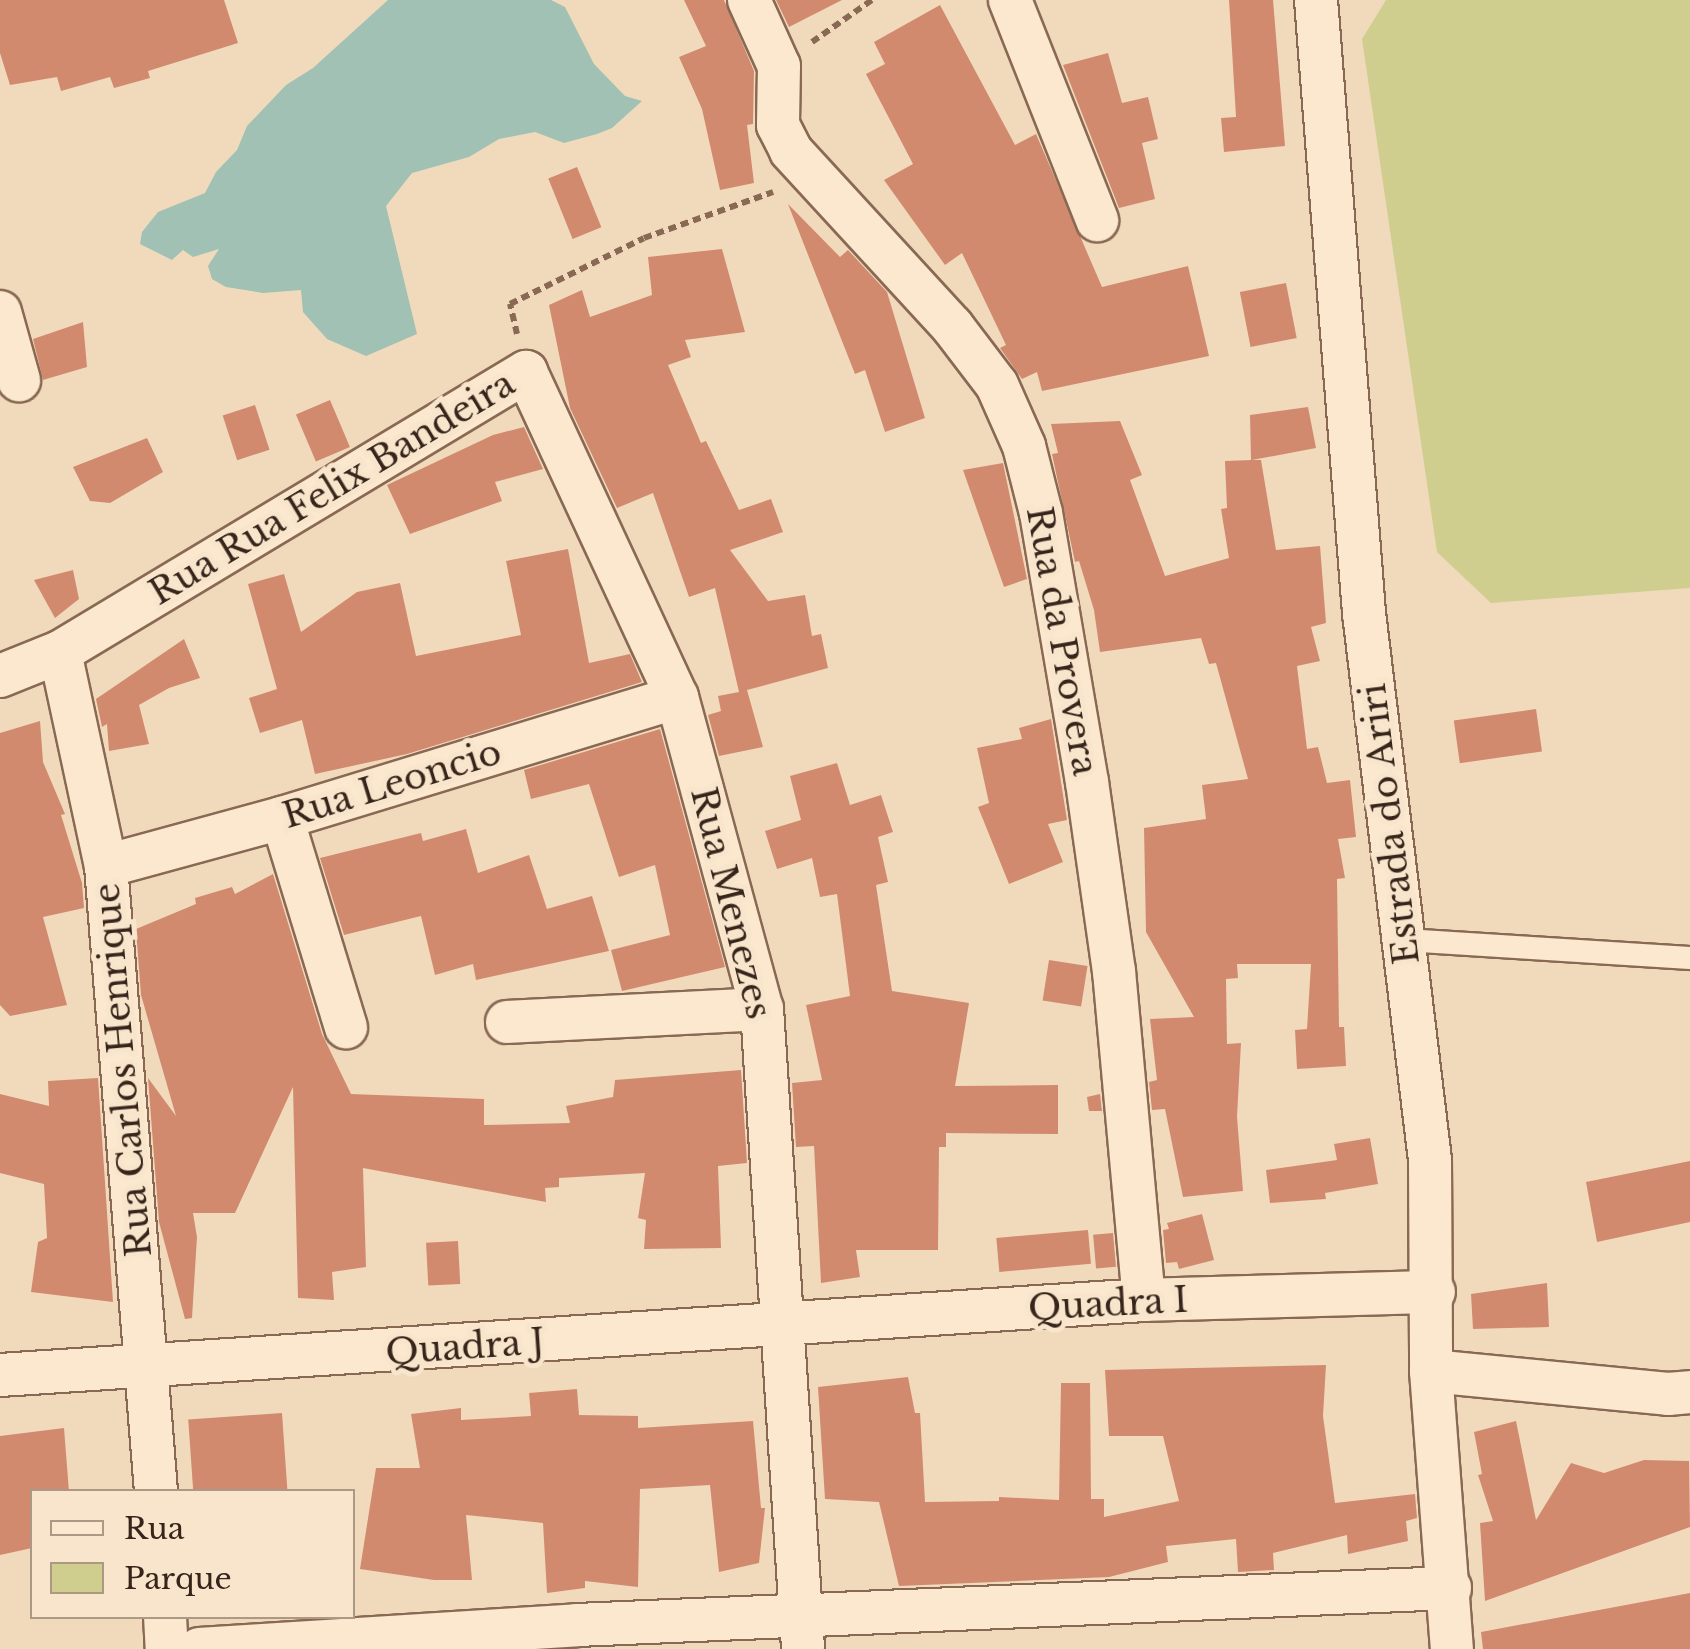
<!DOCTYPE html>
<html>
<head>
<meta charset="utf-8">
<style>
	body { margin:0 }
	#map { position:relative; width:1690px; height:1649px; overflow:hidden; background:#f1dabc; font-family:"Libre Baskerville",serif }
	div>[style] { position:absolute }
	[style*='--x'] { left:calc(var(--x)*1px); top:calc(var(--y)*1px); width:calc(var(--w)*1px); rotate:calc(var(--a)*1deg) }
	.green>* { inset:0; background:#cfce8f }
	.water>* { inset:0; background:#a0c1b3 }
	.building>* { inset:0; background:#d28a6f; transform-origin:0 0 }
	.path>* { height:6px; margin-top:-3px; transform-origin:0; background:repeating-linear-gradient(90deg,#896954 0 8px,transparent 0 13px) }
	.roads { filter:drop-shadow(2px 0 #896954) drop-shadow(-2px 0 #896954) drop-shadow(0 2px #896954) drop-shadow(0 -2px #896954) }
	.lane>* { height:22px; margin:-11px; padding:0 11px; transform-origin:11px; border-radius:11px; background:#fbe8cf }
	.street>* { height:42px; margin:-21px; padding:0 21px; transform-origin:21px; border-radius:21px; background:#fbe8cf }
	span { translate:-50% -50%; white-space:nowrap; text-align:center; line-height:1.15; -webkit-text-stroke:10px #f8e5cc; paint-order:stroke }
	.street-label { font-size:35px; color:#37241a }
	.legend { position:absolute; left:30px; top:1489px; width:325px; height:130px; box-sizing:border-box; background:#f8e5cc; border:2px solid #ab9885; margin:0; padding:12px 18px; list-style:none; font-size:30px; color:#37241a }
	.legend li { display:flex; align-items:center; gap:20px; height:50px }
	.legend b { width:50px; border:2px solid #ab9885 }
</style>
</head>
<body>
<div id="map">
	<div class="green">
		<div style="clip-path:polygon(1386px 0,1690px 0,1690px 588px,1491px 603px,1437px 552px,1362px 39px)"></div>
	</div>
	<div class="water">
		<div style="clip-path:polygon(388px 0,551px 0,565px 7px,594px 64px,625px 96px,642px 101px,612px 128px,597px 134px,564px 143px,535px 132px,499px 139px,469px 157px,412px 173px,386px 206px,417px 334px,366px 356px,327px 339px,303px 312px,301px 290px,263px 293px,226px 287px,212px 279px,208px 266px,219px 249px,193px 257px,183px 250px,172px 260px,140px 244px,142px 232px,158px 212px,205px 193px,216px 172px,237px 150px,247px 126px,286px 85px,313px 68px)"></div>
	</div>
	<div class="building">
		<div style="clip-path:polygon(0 0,224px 0,238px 43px,148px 71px,150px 78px,114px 88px,110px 77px,61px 91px,57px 77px,10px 85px,0 53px)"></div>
		<div style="clip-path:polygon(684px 0,724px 0,754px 71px,753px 124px,747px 125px,754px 183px,720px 190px,702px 109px,679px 57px,706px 46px)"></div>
		<div style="clip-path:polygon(776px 0,842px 0,789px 27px)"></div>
		<div style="clip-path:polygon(1229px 0,1273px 0,1285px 146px,1224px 152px,1221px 118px,1236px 117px)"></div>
		<div style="clip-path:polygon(940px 5px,1015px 145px,1036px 134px,1102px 287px,1188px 266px,1209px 356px,1042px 391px,1037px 372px,1022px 379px,1000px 348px,1006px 345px,962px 253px,945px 265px,884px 180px,913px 164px,866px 74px,885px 64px,874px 42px)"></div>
		<div style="clip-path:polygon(1108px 53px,1122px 103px,1148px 97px,1158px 139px,1142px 143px,1155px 199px,1119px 208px,1063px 65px)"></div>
		<div style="left:577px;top:167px;width:65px;height:31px;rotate:68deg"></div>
		<div style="clip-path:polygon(788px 204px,840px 257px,848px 250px,887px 292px,925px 418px,885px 432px,865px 370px,855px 374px)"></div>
		<div style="clip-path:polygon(722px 249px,745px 332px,685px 340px,691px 357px,668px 365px,701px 443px,706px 441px,739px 510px,771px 499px,783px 532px,730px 550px,768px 601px,805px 595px,812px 636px,821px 634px,828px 668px,747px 690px,763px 747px,719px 756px,708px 715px,721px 711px,718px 696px,739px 692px,715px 588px,689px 597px,653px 493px,617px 508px,570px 408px,549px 305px,582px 290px,590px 317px,652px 295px,648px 257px)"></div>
		<div style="left:1286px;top:283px;width:56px;height:47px;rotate:79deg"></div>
		<div style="clip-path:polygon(83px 322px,87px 367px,43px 380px,33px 339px)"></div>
		<div style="left:330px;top:400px;width:51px;height:37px;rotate:67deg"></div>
		<div style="left:255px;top:405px;width:47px;height:34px;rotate:72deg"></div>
		<div style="clip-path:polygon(1308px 407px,1316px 448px,1252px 460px,1261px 460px,1276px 550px,1320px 546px,1326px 623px,1311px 627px,1320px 661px,1297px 666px,1307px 749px,1318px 747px,1327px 783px,1350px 780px,1356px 837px,1338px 839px,1345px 878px,1337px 879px,1339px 1027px,1344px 1027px,1346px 1066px,1297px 1069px,1295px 1030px,1307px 1029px,1311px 964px,1237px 964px,1238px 978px,1226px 979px,1227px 1044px,1241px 1043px,1237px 1117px,1243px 1191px,1183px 1197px,1165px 1109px,1152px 1110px,1149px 1082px,1157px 1080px,1150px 1019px,1194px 1017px,1146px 932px,1144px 828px,1206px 819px,1202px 785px,1248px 779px,1216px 663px,1209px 664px,1201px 638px,1100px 652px,1094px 610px,1079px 561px,1075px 562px,1052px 454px,1058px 453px,1051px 424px,1120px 421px,1142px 475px,1130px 480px,1165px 576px,1229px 558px,1221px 509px,1227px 508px,1225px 461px,1251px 460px,1250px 415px)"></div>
		<div style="clip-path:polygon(524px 427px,543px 469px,495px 482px,502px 501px,410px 534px,387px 485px,493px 435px)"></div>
		<div style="clip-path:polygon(147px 438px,163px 472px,110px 503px,90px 501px,73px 467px)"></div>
		<div style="clip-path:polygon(1003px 463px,1027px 579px,1004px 587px,963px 470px)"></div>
		<div style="clip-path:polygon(568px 549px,589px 663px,630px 654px,642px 682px,407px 754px,315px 774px,302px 720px,260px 733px,249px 698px,277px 689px,248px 584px,284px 574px,301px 632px,357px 592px,400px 583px,416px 656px,521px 635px,506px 561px)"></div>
		<div style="clip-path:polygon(73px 570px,79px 599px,55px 618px,34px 580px)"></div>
		<div style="clip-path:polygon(184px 639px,200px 678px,169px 688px,139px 705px,149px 744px,109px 751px,107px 724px,102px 727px,96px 699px)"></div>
		<div style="left:1536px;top:709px;width:43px;height:83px;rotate:82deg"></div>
		<div style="clip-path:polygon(1051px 719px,1067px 820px,1048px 824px,1063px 862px,1009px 884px,978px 807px,989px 803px,977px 748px,1022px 739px,1019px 728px)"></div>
		<div style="clip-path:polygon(40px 721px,43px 762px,65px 814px,61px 815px,82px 883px,84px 908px,43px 917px,67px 1005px,10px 1016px,0 1005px,0 733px)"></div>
		<div style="clip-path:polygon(660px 729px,725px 967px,622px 991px,611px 950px,670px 935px,655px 865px,619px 877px,589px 784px,531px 799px,524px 770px)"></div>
		<div style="clip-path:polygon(837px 763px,850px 805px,881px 795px,893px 832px,878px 837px,888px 882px,876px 885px,892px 991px,969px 1003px,955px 1086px,1058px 1085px,1058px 1134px,946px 1133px,946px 1147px,939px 1147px,938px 1250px,856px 1250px,860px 1277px,821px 1283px,814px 1146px,796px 1147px,792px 1083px,822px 1080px,806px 1005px,850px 996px,837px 894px,820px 897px,812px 858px,777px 869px,765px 831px,801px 820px,790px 776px)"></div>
		<div style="clip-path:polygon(466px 829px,478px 873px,529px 855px,547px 909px,592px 896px,609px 951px,476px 980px,473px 964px,435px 975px,421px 916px,344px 935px,320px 858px,421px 833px,423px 841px)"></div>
		<div style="clip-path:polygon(273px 874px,322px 1034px,351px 1094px,484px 1099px,484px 1125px,570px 1123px,566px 1106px,613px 1097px,615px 1080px,741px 1070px,747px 1163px,718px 1166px,721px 1248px,644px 1249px,646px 1220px,638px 1218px,645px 1173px,559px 1178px,559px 1187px,545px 1188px,546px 1202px,363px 1168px,366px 1267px,332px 1272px,334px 1300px,298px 1298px,293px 1087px,235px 1213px,193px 1213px,197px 1237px,192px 1318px,185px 1319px,159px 1222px,148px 1078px,176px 1116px,141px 995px,136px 929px,196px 904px,195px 898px,232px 887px,235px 894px)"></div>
		<div style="left:1049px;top:960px;width:39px;height:41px;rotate:9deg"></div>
		<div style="clip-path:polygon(98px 1078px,113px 1302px,31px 1292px,38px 1242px,47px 1238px,44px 1184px,0 1173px,0 1094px,49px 1106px,48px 1081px)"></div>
		<div style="clip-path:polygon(1100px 1094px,1102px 1111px,1089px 1111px,1087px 1097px)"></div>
		<div style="clip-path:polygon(1370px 1138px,1378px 1184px,1325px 1193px,1326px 1199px,1270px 1203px,1266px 1170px,1337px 1160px,1334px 1144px)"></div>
		<div style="clip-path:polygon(1690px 1161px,1690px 1222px,1597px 1242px,1586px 1182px)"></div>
		<div style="clip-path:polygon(1202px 1214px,1214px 1260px,1179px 1269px,1177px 1262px,1166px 1263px,1163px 1230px,1169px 1229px,1167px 1223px)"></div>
		<div style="left:1088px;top:1230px;width:34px;height:92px;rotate:85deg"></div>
		<div style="left:1113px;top:1233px;width:34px;height:20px;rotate:85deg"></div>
		<div style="left:458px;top:1241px;width:43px;height:32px;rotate:87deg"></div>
		<div style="clip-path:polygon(1547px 1283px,1549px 1327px,1473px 1329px,1471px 1294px)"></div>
		<div style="clip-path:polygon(1326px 1365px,1323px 1416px,1335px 1503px,1415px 1494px,1417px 1518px,1406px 1521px,1408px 1541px,1348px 1554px,1347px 1535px,1273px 1553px,1274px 1570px,1238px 1572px,1236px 1539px,1166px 1546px,1168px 1562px,1109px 1577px,899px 1586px,879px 1502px,825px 1499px,818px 1387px,908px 1377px,915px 1413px,920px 1413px,925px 1502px,999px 1501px,999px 1497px,1059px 1500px,1061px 1383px,1090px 1383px,1091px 1499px,1104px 1499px,1104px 1517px,1179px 1501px,1163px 1436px,1109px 1436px,1105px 1370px)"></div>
		<div style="clip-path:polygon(577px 1389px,579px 1415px,638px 1416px,638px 1428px,753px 1421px,761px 1508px,765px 1508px,759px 1563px,719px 1572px,710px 1485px,640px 1489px,638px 1587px,585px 1581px,585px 1588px,547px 1593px,543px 1523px,466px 1515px,472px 1580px,434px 1580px,360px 1569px,376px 1468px,420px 1468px,411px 1414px,461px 1408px,461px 1420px,531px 1416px,529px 1393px)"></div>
		<div style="left:282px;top:1413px;width:79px;height:94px;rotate:86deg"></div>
		<div style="clip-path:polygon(1516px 1421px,1536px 1520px,1571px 1463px,1604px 1473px,1644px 1460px,1689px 1461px,1690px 1527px,1485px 1601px,1480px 1523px,1493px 1521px,1478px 1475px,1482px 1474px,1474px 1432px)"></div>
		<div style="clip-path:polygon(64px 1428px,69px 1492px,32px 1492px,32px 1548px,0 1555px,0 1436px)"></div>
		<div style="clip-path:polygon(1690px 1593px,1690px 1649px,1483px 1649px,1481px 1632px)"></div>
	</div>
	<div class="path">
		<div style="--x:812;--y:42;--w:73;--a:-35"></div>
		<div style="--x:517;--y:334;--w:31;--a:-103"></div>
		<div style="--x:510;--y:304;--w:149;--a:-26.2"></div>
		<div style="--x:644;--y:238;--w:137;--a:-19.6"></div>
	</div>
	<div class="roads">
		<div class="lane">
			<div style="--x:1404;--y:940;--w:287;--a:3.6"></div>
		</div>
		<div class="street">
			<div style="--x:749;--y:0;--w:72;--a:65.6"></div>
			<div style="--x:779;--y:66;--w:59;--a:91"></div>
			<div style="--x:778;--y:125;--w:29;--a:63"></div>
			<div style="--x:791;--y:151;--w:238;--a:47.4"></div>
			<div style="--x:952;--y:326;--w:74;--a:52.7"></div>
			<div style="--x:997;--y:385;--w:67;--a:66.1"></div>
			<div style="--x:1024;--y:446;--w:69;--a:75.8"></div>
			<div style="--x:1041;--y:513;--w:273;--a:80.3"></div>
			<div style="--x:1087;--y:782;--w:191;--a:81.9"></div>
			<div style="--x:1114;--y:971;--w:330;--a:84.8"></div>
			<div style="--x:1010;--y:0;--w:237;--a:68.4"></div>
			<div style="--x:1316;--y:0;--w:615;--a:85.52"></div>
			<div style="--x:1364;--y:613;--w:551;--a:83.12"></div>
			<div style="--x:1430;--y:1160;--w:211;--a:89.7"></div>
			<div style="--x:1431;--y:1371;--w:279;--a:85.7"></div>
			<div style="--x:0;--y:312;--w:71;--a:74.4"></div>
			<div style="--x:60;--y:652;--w:219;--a:77.9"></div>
			<div style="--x:106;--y:866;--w:628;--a:85.43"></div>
			<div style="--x:0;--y:676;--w:65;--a:-21.8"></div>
			<div style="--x:60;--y:652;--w:544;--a:-31"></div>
			<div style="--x:526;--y:372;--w:358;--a:65.1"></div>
			<div style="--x:677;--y:697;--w:323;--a:74.8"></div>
			<div style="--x:762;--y:1009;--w:641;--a:86.33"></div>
			<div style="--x:282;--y:818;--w:219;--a:73"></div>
			<div style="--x:106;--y:866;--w:182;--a:-15.3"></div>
			<div style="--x:282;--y:818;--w:413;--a:-17"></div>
			<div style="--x:507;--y:1022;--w:255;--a:-2.9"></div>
			<div style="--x:1431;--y:1371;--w:238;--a:5.5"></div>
			<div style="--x:1668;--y:1394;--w:22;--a:-5"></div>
			<div style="--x:0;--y:1375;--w:1146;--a:-3.75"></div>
			<div style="--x:1144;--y:1300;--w:290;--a:-1.6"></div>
			<div style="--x:165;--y:1616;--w:33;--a:87"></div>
			<div style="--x:199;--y:1649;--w:379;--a:-3.6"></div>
			<div style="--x:577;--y:1625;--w:874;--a:-2.43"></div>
		</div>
	</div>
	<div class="street-label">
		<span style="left:332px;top:488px;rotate:-31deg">Rua Rua Felix Bandeira</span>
		<span style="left:1062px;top:641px;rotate:80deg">Rua da Provera</span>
		<span style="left:392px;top:784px;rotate:-17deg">Rua Leoncio</span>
		<span style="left:1390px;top:824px;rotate:-97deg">Estrada do Ariri</span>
		<span style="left:731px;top:903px;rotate:76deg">Rua Menezes</span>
		<span style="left:123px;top:1070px;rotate:-95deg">Rua Carlos Henrique</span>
		<span style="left:1108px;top:1304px;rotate:-3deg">Quadra I</span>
		<span style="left:465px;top:1347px;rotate:-4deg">Quadra J</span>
	</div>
	<ul class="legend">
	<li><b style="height:12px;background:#fbe8cf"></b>Rua</li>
	<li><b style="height:28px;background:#cfce8f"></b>Parque</li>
	</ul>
</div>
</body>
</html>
